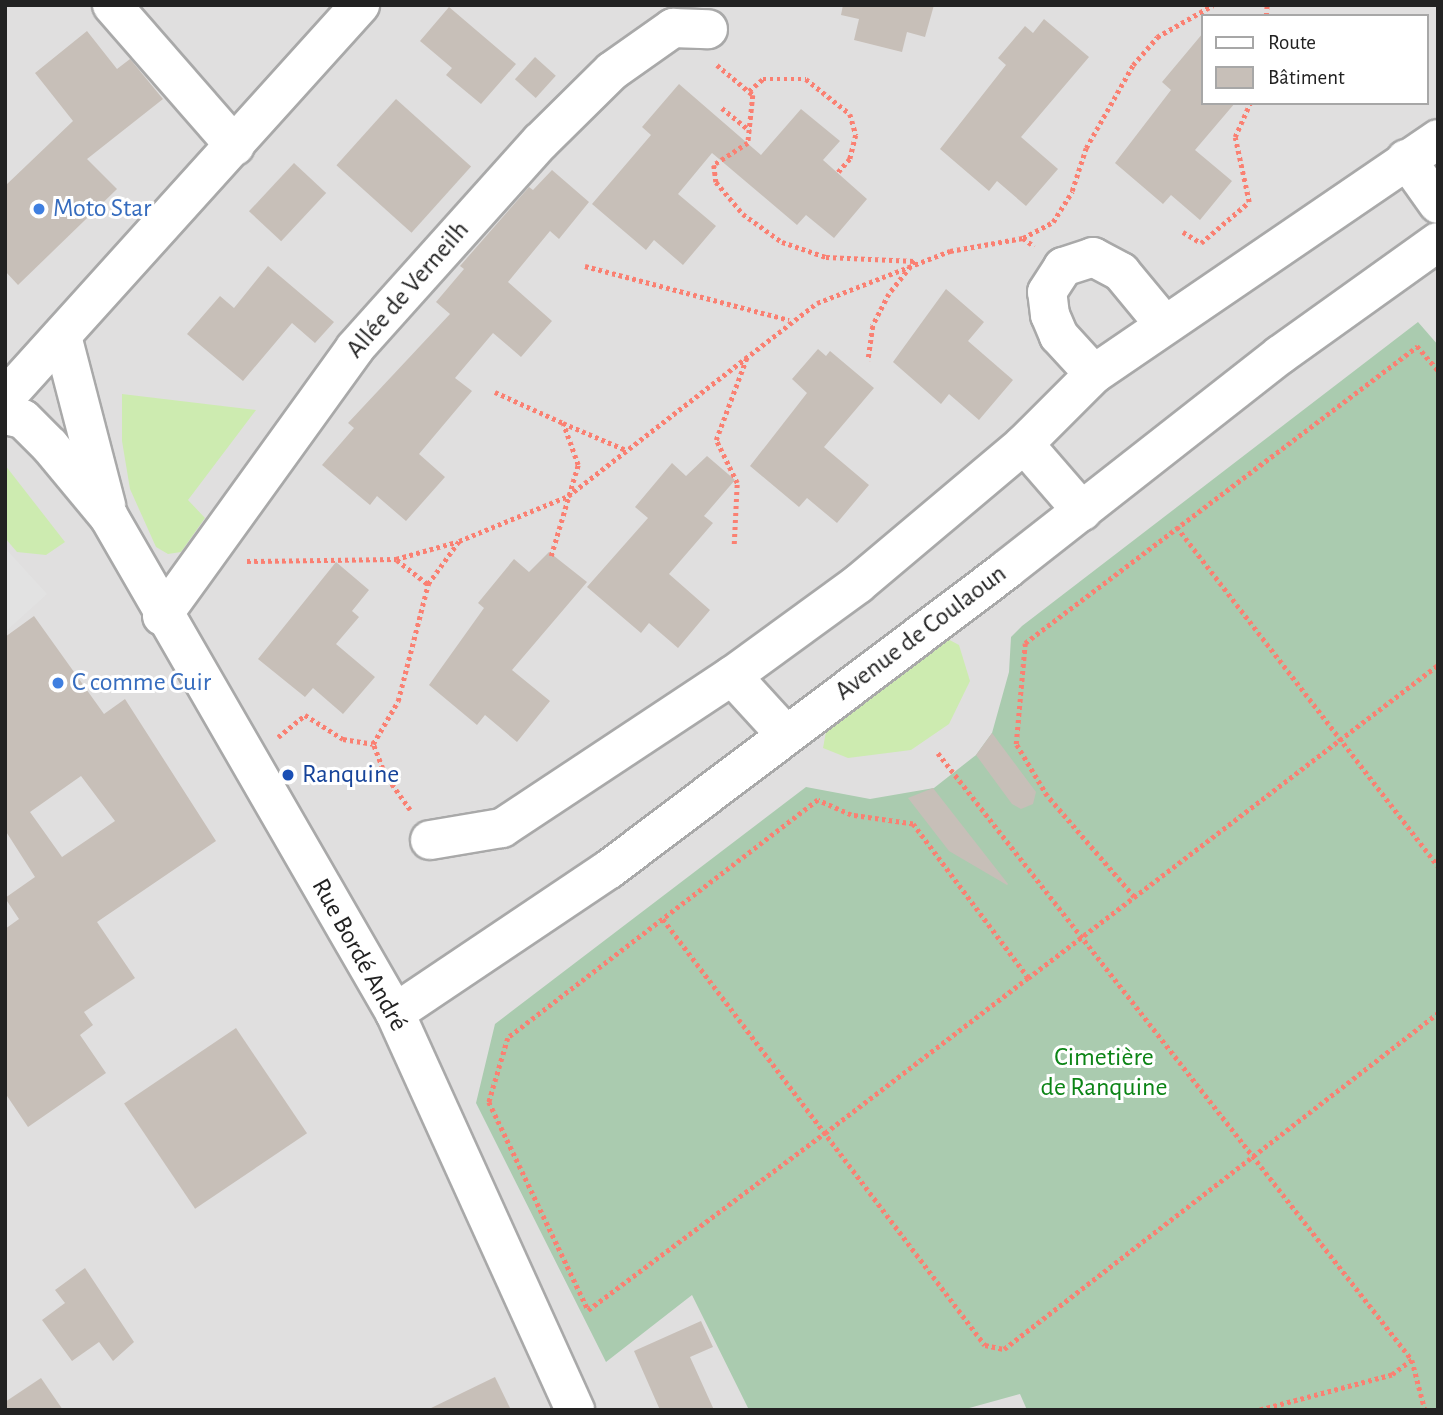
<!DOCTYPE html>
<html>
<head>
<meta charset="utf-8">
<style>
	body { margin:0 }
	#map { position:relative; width:1443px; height:1415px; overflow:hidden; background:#f2efe9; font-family:"Alegreya Sans",sans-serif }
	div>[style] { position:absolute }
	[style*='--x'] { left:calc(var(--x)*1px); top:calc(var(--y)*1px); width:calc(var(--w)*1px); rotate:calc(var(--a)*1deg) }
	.residential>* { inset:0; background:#e0dfdf }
	.grass>* { inset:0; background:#cdebb0 }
	.cemetery>* { inset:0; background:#aacbaf }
	.parking>* { inset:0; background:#e2e2e2 }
	.building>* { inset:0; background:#c7bfb8; transform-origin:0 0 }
	.path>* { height:4.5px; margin-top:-2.25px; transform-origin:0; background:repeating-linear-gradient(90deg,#fa8072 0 3.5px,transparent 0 7px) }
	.roads { filter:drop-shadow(2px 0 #a9a9a9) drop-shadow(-2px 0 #a9a9a9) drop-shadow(0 2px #a9a9a9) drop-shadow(0 -2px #a9a9a9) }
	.minor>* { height:38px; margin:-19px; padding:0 19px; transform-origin:19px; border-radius:19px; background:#fff }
	.dots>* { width:19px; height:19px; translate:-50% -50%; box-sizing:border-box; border:4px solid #fff; border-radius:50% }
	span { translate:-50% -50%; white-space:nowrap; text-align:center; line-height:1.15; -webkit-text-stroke:6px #fff; paint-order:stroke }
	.shop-label { font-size:26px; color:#366cbe }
	.left { translate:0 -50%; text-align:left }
	.street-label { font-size:26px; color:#222 }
	.transit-label { font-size:26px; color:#164399 }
	.park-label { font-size:26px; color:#0c8416 }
	.frame { position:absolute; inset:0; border:7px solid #222; pointer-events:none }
	.legend { position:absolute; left:1201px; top:14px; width:228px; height:91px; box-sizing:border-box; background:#fff; border:2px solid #a7a7a7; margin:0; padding:9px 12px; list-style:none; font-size:21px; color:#222 }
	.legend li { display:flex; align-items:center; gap:14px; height:35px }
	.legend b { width:35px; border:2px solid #a7a7a7 }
</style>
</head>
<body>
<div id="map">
	<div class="residential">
		<div style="clip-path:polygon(evenodd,5px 5px,1438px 5px,1438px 1410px,5px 1410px,5px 5px,1203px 16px,1427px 16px,1427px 103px,1203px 103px,1203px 16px)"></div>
	</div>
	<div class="grass">
		<div style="clip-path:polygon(122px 394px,256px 410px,188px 500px,205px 518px,181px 552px,168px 554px,156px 547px,130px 489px,122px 441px)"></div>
		<div style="clip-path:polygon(5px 465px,65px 542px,46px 555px,17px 552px,5px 538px)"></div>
		<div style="clip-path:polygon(944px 637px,959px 645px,970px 681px,949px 724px,911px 750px,848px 758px,823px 748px,827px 726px)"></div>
	</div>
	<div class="cemetery">
		<div style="clip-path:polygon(1418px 322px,1438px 345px,1438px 1410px,1027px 1410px,1020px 1394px,962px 1410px,749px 1410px,692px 1295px,606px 1362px,476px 1103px,495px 1024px,806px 787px,870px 799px,934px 788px,976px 755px,992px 733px,1009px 672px,1011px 637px,1022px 626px)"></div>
	</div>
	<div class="parking">
		<div style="clip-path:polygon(5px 548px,47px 594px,5px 632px)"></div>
	</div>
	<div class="building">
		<div style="clip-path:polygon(843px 5px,934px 5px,925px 37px,907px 32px,902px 52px,854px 40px,859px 19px,841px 15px)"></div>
		<div style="clip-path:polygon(449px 7px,516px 64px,481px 104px,446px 75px,452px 68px,420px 41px)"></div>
		<div style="clip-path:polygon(1044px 19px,1089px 57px,1021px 137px,1058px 169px,1026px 206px,997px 181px,989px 191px,940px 149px,1006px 65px,998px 58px,1025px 26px,1033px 33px)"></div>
		<div style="clip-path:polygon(87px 31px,117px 69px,130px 59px,163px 99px,87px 159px,117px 189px,18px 285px,5px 271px,5px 186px,73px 121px,35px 73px)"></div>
		<div style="clip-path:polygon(1203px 33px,1203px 103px,1235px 103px,1195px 150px,1232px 181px,1200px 220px,1171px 195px,1163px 204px,1115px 163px,1171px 90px,1162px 82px)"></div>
		<div style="left:535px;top:57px;width:28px;height:30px;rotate:42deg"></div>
		<div style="clip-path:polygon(679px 84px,761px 155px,801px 109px,840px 141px,823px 160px,867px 199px,834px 238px,806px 215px,797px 225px,712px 153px,678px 194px,716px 226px,683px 265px,654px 240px,646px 250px,592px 204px,651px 135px,642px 127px)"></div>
		<div style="left:396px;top:99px;width:101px;height:89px;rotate:42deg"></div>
		<div style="left:294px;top:163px;width:44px;height:66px;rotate:43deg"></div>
		<div style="clip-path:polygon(552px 170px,589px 202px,559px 239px,550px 231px,508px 282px,552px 321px,521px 357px,493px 333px,455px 378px,472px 391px,419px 454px,445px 477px,406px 521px,377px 496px,370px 505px,322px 465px,354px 428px,348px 423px,450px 314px,436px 302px,464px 269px,460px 266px,529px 187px,533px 190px)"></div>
		<div style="clip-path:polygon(268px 266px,334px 322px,315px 343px,292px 323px,243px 381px,187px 334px,220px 296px,234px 308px)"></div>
		<div style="clip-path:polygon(946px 289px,984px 322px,968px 341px,1013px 380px,979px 420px,949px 394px,941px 404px,893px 362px)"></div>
		<div style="clip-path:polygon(818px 349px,826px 356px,830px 351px,874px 388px,824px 447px,869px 485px,837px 523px,807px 498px,799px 507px,750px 466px,807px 393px,792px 379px)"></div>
		<div style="clip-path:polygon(707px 456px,735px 480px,704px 516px,713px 523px,669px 574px,710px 610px,678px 648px,649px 623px,641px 633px,587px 587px,648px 518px,635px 507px,672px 463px,686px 476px)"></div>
		<div style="clip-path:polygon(549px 552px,587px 582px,512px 670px,550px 701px,517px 742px,485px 715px,477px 725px,429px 685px,484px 608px,478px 603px,514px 559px,529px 572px)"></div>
		<div style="clip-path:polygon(336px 562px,369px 590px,352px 611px,359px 617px,336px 644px,375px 677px,343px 714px,313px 688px,305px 697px,258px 659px)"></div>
		<div style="clip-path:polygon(evenodd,34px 616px,104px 714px,125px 699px,216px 841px,97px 922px,135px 978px,84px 1012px,93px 1025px,80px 1035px,106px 1073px,28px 1127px,5px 1093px,5px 929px,19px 919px,5px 898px,35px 877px,5px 830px,5px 637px,34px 616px,81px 776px,115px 821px,62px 857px,30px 812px,81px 776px)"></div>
		<div style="clip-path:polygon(992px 733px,1036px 792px,1033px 804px,1021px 809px,1012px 804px,976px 755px)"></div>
		<div style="clip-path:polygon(933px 788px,1008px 884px,1007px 885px,949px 851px,908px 798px)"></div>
		<div style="left:236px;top:1028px;width:127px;height:135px;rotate:56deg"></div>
		<div style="clip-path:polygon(85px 1268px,134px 1342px,113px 1361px,99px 1342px,72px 1361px,42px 1320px,65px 1303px,55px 1290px)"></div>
		<div style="clip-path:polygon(701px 1321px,713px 1347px,690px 1357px,714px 1410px,660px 1410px,634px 1351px)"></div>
		<div style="clip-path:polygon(495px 1377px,511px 1410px,427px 1410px)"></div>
		<div style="clip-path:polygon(41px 1378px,63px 1410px,5px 1410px,5px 1402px)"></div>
	</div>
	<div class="path">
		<div style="--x:1266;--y:16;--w:11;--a:-85"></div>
		<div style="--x:717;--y:65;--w:47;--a:39.8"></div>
		<div style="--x:753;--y:95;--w:48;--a:95.9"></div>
		<div style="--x:748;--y:143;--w:40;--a:147.1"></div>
		<div style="--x:714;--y:165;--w:17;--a:83"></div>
		<div style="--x:716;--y:182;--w:42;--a:49.8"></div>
		<div style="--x:743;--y:214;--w:48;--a:35.7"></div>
		<div style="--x:782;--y:242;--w:46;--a:18.8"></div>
		<div style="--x:826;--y:257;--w:89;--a:2.6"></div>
		<div style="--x:915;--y:261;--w:42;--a:128.2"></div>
		<div style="--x:889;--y:294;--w:36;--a:117"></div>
		<div style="--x:873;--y:326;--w:35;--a:98"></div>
		<div style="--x:749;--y:91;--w:18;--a:-41"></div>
		<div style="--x:763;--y:79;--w:43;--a:0"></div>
		<div style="--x:806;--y:79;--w:56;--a:38.5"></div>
		<div style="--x:850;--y:114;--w:22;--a:74"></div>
		<div style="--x:856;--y:135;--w:25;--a:104"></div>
		<div style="--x:850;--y:159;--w:20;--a:131"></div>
		<div style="--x:722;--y:108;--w:36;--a:39"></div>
		<div style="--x:1183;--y:232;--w:21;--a:31"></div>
		<div style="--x:1201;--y:243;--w:63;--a:-40.5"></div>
		<div style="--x:1249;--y:202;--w:66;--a:-102.2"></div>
		<div style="--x:1235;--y:137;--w:37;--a:-66"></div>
		<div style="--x:1023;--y:238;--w:34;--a:-28"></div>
		<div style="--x:1053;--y:222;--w:36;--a:-58"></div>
		<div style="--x:1072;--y:191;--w:45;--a:-72"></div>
		<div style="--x:1086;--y:148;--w:95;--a:-60.5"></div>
		<div style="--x:1133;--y:65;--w:37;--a:-49"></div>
		<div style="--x:1157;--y:37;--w:64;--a:-29.7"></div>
		<div style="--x:585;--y:266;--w:211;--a:14.8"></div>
		<div style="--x:495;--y:392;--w:75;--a:24.5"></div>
		<div style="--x:1177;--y:527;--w:428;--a:52.4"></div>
		<div style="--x:734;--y:544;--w:61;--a:-87.2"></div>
		<div style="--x:737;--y:483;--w:48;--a:-116"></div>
		<div style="--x:716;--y:440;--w:89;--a:-69.5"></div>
		<div style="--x:551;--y:556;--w:95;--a:-73.5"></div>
		<div style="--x:578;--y:465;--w:45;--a:-109.7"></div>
		<div style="--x:563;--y:423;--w:69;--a:23.2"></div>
		<div style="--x:397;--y:560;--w:39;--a:38"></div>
		<div style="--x:247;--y:561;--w:149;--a:-0.8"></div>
		<div style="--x:396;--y:559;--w:62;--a:-15.8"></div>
		<div style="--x:278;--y:737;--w:35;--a:-39"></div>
		<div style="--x:305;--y:715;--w:45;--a:32.3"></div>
		<div style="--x:343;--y:739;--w:30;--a:9"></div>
		<div style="--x:938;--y:753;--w:770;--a:52.01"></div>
		<div style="--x:1412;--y:1360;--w:25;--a:143"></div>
		<div style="--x:1392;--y:1375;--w:137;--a:165.1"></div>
		<div style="--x:410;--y:810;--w:43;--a:-125.5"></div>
		<div style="--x:385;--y:775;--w:33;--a:-111"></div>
		<div style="--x:373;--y:744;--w:50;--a:-59.8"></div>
		<div style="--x:398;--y:701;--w:121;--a:-75.6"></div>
		<div style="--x:428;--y:584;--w:53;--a:-54.2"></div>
		<div style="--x:459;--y:541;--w:118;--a:-22.4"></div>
		<div style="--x:568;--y:496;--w:315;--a:-37.8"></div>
		<div style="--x:817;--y:303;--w:143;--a:-21.4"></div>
		<div style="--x:950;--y:251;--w:74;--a:-10.1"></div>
		<div style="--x:1023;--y:238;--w:14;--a:36"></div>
		<div style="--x:1134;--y:897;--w:133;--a:-130.7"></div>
		<div style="--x:1047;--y:796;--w:61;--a:-120.8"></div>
		<div style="--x:1016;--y:744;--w:101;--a:-84.9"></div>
		<div style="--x:1025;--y:643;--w:492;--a:-37.1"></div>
		<div style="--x:1417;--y:346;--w:32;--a:49"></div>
		<div style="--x:663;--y:919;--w:534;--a:52.92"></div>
		<div style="--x:985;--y:1345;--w:19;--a:12"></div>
		<div style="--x:1004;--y:1349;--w:549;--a:-37.75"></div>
		<div style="--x:1028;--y:978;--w:192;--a:-126.8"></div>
		<div style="--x:913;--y:824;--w:63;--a:-171.7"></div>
		<div style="--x:851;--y:815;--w:36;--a:-156"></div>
		<div style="--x:818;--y:800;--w:391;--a:142.5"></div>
		<div style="--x:508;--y:1038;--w:67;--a:106.5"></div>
		<div style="--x:489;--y:1102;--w:230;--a:64.5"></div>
		<div style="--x:588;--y:1310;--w:296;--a:-36.8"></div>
		<div style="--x:825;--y:1133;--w:255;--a:-37.4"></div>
		<div style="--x:1028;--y:978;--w:516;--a:-37.36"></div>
		<div style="--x:1412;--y:1360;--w:52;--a:75.4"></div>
	</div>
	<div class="roads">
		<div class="minor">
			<div style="--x:112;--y:5;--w:187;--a:48.9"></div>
			<div style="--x:1406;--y:159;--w:55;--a:54.6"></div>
			<div style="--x:62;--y:336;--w:175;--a:75.4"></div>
			<div style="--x:1094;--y:374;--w:52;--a:-132.6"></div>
			<div style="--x:1059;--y:336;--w:23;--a:-113"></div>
			<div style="--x:1050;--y:315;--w:23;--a:-97"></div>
			<div style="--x:1047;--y:292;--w:30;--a:-57"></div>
			<div style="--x:1063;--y:267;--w:32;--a:-18"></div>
			<div style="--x:1093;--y:257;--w:32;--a:28"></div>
			<div style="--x:1121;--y:272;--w:67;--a:50.4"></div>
			<div style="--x:5;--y:398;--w:530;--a:-47.91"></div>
			<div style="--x:5;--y:415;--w:18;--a:13"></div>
			<div style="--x:23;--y:419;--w:38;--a:45"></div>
			<div style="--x:50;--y:446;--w:92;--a:50.3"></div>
			<div style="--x:109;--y:517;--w:573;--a:60.03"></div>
			<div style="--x:395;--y:1013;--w:436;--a:65.6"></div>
			<div style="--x:1024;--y:444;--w:89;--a:49.1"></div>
			<div style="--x:162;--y:616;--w:330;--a:-54.2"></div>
			<div style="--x:355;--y:348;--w:277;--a:-48.1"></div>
			<div style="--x:540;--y:142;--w:101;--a:-44.6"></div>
			<div style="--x:612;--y:71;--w:75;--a:-35.2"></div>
			<div style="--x:673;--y:28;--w:35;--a:2"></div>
			<div style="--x:732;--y:676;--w:80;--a:47.5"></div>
			<div style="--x:430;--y:840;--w:73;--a:-9.5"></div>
			<div style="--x:502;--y:828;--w:276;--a:-33.5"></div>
			<div style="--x:732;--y:676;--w:156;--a:-36.1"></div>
			<div style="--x:858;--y:584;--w:217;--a:-40.1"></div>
			<div style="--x:1024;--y:444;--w:99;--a:-45"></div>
			<div style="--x:1094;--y:374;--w:417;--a:-34.3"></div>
			<div style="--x:395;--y:1013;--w:257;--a:-33.9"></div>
			<div style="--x:608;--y:870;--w:500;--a:-37"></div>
			<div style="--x:1007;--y:569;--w:347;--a:-38.1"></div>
			<div style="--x:1280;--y:355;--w:194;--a:-35.6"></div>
		</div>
	</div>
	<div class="dots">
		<div style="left:39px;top:209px;background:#3f7fe0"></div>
		<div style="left:58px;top:683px;background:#3f7fe0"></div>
		<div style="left:288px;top:775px;background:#1a4fb4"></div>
	</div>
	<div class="shop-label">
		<span class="left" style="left:53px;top:209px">Moto Star</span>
		<span class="left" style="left:72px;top:683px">C comme Cuir</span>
	</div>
	<div class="street-label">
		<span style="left:408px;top:290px;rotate:-49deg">Allée de Verneilh</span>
		<span style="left:921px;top:633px;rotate:-37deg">Avenue de Coulaoun</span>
		<span style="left:359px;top:955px;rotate:61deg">Rue Bordé André</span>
	</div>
	<div class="transit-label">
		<span class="left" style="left:302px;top:775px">Ranquine</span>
	</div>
	<div class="park-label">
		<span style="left:1104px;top:1073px">Cimetière<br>de Ranquine</span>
	</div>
	<div class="frame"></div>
	<ul class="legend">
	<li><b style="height:9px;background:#fff"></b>Route</li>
	<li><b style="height:19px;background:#c7bfb8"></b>Bâtiment</li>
	</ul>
</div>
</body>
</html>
